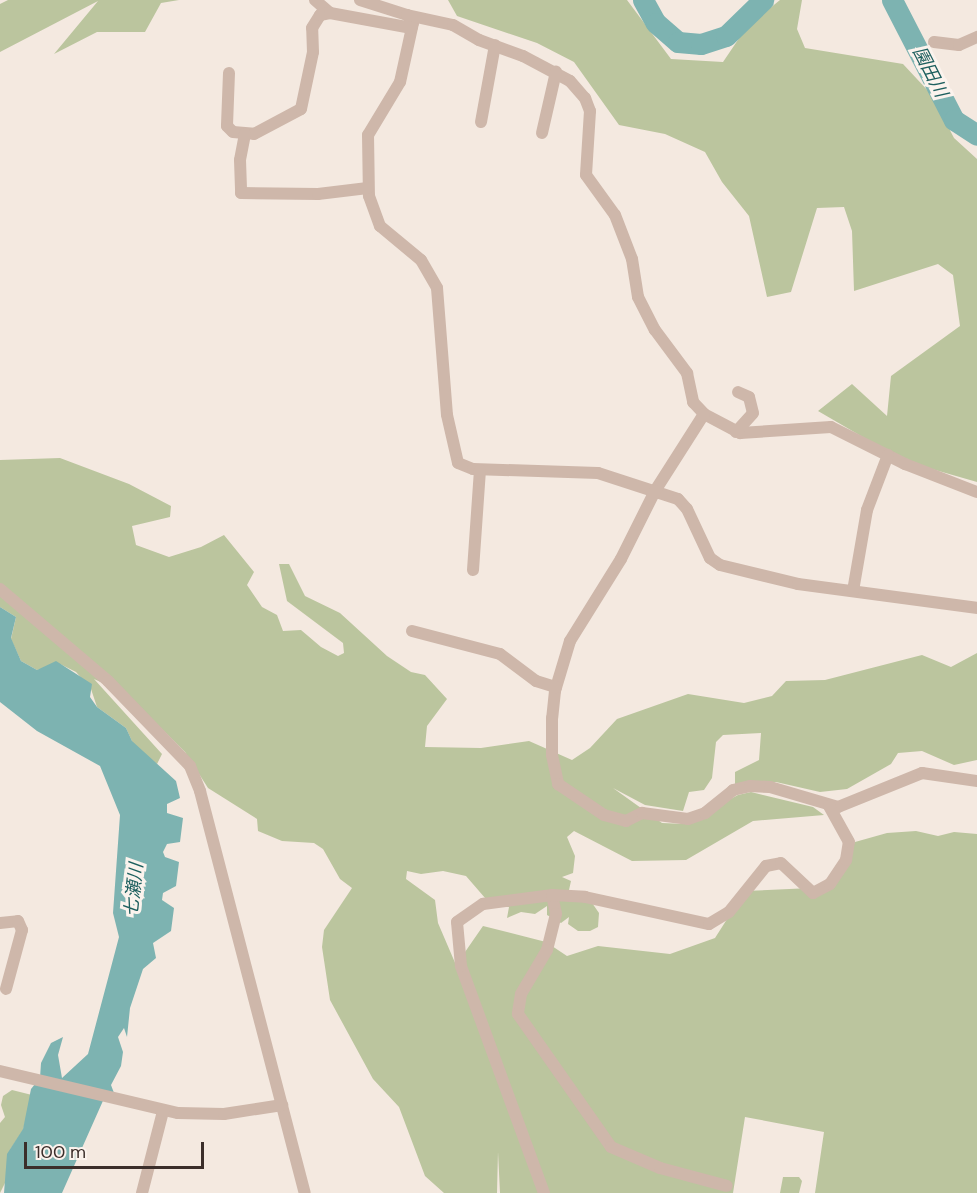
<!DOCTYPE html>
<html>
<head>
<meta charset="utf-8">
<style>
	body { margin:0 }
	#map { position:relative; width:977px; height:1193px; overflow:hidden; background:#f4e9e0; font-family:"DM Sans","Noto Sans JP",sans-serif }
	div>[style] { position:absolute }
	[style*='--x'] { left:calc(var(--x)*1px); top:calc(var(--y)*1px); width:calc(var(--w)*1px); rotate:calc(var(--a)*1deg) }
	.green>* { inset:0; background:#bbc59e }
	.water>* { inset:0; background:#7db3b1 }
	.river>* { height:21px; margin:-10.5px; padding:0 10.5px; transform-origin:10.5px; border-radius:10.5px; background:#7db3b1 }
	.minor>* { height:12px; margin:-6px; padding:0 6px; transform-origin:6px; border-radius:6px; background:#ceb7aa }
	span { translate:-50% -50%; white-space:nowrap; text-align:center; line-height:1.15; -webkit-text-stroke:6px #fbf3ed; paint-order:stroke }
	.water-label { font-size:18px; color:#1d5f5e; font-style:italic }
	.scale { position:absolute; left:24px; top:1142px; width:180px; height:27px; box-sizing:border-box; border:3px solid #3b2e2a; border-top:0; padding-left:8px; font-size:18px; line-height:21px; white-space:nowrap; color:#3b2e2a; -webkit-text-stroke:4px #fbf3ed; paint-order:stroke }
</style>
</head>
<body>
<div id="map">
	<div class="green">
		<div style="clip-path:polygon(8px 0,179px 0,161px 3px,145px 32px,97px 32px,54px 54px,98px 1px,0 52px,0 4px)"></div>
		<div style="clip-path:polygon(448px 0,627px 0,671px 59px,723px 62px,746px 28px,780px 0,802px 0,797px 29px,805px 48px,903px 64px,931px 94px,954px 138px,977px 159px,977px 482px,904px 461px,818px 411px,852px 384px,887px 416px,891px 376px,960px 326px,953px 275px,938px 264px,854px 291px,852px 231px,844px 207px,817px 208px,791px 292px,767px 297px,749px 216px,722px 182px,705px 152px,665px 134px,619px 125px,574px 62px,537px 43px,457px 16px)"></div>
		<div style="clip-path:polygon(60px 458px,129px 484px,171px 506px,170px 517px,132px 526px,136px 545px,169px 557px,201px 547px,224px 535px,254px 572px,247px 585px,262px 607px,277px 615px,283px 631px,301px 630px,321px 647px,338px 656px,344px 653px,343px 643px,287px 601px,279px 564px,289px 564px,305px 596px,340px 613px,387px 656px,411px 672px,425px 675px,447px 699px,427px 726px,425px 747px,481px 748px,529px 741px,572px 760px,590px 748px,617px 719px,688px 694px,744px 703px,772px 696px,786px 681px,825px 680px,922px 655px,951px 667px,977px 653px,977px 760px,954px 765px,922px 751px,898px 753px,891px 764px,847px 789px,820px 792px,776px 782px,735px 784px,735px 772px,759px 760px,761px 733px,723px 735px,716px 742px,712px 778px,704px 790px,689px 792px,683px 811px,645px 805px,613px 788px,662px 823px,685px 824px,738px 795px,751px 792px,813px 807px,824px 815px,753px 821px,686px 860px,632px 861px,574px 831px,567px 837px,575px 856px,573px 873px,562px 877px,571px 881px,569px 890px,590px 900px,599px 913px,598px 927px,590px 931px,578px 931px,568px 924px,569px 917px,561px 923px,547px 915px,547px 906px,535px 914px,521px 912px,507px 918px,509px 907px,492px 906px,466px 876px,443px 871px,421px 874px,407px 871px,406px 879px,435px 900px,438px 923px,456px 965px,483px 926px,546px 942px,567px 956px,598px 946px,670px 954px,715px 938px,745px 891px,811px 888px,839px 876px,855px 842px,887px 833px,916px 831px,938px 836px,954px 832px,977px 834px,977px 1193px,815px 1193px,824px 1132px,745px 1117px,733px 1193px,500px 1193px,498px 1152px,497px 1193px,444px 1193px,425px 1176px,399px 1107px,373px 1079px,330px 1000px,322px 947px,324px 930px,352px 888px,340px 879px,323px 849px,314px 843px,282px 841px,258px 831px,257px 819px,208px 788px,185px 752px,127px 694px,94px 679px,162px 754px,157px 764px,136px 750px,126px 728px,97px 707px,91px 689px,76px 672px,60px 664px,37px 670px,21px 661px,11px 639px,16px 617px,0 607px,0 460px)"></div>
		<div style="clip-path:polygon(12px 1090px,32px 1095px,23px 1130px,10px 1150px,8px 1177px,0 1193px,0 1123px,5px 1117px,1px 1105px,3px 1096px)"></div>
		<div style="clip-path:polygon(783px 1177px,799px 1177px,802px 1181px,799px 1193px,780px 1193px)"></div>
	</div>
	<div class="water">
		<div style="clip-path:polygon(0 607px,16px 617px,11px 638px,21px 661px,37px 670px,56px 661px,92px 684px,90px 697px,97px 707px,126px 728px,132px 741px,176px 781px,180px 798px,167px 804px,167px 813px,183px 818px,180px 842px,167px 844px,163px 852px,165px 857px,179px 862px,176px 886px,163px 893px,162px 900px,174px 908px,171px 931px,153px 943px,156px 958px,143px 969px,130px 1008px,127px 1037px,124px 1028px,118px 1037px,123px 1052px,121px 1066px,111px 1085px,114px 1093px,106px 1094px,62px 1193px,4px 1193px,7px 1154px,23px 1129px,31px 1089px,40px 1078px,41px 1063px,51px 1043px,63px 1037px,58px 1055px,62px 1078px,88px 1054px,119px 937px,113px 913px,120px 815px,100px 766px,37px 731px,0 702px)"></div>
	</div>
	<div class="river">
		<div style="--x:643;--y:0;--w:26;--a:61"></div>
		<div style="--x:656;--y:23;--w:29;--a:41"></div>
		<div style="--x:678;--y:42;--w:23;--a:5"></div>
		<div style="--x:701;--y:44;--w:26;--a:-18"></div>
		<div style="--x:726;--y:36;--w:52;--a:-44.2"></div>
		<div style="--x:892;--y:0;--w:135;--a:62.7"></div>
		<div style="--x:954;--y:120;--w:27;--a:33"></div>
	</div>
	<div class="minor">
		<div style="--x:315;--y:0;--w:20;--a:41"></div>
		<div style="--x:360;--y:0;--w:49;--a:17.7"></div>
		<div style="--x:407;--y:15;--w:10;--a:53"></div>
		<div style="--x:413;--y:23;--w:60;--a:102.4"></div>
		<div style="--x:400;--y:82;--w:62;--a:121.1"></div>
		<div style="--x:368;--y:135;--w:61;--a:89.1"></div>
		<div style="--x:369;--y:196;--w:32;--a:70"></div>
		<div style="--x:380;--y:226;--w:53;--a:39.7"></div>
		<div style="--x:421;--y:260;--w:32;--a:60"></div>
		<div style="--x:437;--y:288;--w:127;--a:85.5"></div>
		<div style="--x:447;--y:415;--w:49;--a:77.1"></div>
		<div style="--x:458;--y:463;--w:16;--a:22"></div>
		<div style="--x:473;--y:469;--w:125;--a:1.8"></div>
		<div style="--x:598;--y:473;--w:84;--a:18"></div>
		<div style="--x:678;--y:499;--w:13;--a:48"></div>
		<div style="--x:687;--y:509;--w:54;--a:64.9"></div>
		<div style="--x:710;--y:558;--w:12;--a:35"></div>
		<div style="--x:720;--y:565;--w:80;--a:13.7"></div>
		<div style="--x:798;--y:584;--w:181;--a:7.6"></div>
		<div style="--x:407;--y:15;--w:47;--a:12.3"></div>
		<div style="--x:453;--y:25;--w:30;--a:30"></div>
		<div style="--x:479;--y:40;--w:47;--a:20"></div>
		<div style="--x:523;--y:56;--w:53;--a:28"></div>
		<div style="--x:570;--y:81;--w:23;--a:49"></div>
		<div style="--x:585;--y:98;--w:14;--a:69"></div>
		<div style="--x:590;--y:111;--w:64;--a:93.6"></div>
		<div style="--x:586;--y:175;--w:49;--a:54.1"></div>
		<div style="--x:615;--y:215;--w:47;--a:68.9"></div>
		<div style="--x:632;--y:259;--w:38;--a:81"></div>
		<div style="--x:638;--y:297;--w:37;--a:63"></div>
		<div style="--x:655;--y:330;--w:54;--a:53.3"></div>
		<div style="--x:687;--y:373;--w:30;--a:78"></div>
		<div style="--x:693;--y:402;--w:16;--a:47"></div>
		<div style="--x:704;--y:414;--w:41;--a:27.8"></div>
		<div style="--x:740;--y:433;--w:91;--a:-3.8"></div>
		<div style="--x:831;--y:427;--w:83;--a:26.6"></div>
		<div style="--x:905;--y:464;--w:77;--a:21.3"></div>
		<div style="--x:934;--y:42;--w:25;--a:7"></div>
		<div style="--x:959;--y:45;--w:20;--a:-24"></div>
		<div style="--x:229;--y:73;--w:53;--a:92.2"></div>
		<div style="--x:227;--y:126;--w:8;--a:45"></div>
		<div style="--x:233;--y:132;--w:21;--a:5"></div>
		<div style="--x:254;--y:134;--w:53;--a:-28"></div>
		<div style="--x:301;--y:109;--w:58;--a:-78.1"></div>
		<div style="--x:313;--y:52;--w:24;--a:-92"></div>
		<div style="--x:312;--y:28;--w:15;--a:-58"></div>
		<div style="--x:320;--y:15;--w:10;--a:-11"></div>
		<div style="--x:330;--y:13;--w:83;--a:10.4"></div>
		<div style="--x:481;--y:122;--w:78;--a:-79.7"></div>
		<div style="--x:542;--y:133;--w:63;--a:-77.1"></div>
		<div style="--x:245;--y:134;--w:26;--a:101"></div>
		<div style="--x:240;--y:160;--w:33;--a:88"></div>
		<div style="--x:241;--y:193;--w:77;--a:0.7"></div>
		<div style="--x:318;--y:194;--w:50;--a:-6.8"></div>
		<div style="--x:704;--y:414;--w:91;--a:122.5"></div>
		<div style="--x:655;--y:491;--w:76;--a:116.6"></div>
		<div style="--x:621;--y:559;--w:97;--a:121.9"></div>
		<div style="--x:570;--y:641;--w:52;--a:106.7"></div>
		<div style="--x:555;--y:691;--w:27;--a:96"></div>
		<div style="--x:552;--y:718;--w:37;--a:90"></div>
		<div style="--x:552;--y:755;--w:30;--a:78"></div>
		<div style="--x:558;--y:784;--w:55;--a:34"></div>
		<div style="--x:604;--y:815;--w:23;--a:15"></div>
		<div style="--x:626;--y:821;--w:18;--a:-27"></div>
		<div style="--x:642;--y:813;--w:46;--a:7.4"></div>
		<div style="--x:688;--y:819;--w:18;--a:-19"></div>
		<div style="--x:705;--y:813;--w:36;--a:-39"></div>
		<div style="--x:733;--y:790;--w:17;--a:-13"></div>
		<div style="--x:750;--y:786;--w:20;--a:3"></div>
		<div style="--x:770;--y:787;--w:71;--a:16.4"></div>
		<div style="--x:838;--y:807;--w:91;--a:-22"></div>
		<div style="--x:922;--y:773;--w:56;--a:8.3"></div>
		<div style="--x:736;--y:432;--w:25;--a:-48"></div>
		<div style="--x:753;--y:413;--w:16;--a:-104"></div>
		<div style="--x:749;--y:397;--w:12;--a:-156"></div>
		<div style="--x:473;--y:570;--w:100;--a:-86"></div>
		<div style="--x:0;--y:589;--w:142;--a:40.4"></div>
		<div style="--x:108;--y:681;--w:118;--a:46"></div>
		<div style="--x:190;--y:766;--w:27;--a:68"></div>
		<div style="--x:200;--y:791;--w:415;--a:75.4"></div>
		<div style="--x:853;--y:591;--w:82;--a:-80.2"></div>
		<div style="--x:867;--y:510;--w:59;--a:-69.1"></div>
		<div style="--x:412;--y:631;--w:91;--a:14.6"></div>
		<div style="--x:500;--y:654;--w:45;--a:36.9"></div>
		<div style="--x:536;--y:681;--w:21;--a:17"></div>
		<div style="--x:552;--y:895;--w:19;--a:78"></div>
		<div style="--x:556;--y:914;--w:37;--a:104"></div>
		<div style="--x:547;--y:950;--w:51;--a:120.6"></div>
		<div style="--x:521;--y:994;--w:20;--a:99"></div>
		<div style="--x:518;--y:1014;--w:162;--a:55"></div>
		<div style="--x:611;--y:1147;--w:53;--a:23.2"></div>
		<div style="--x:660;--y:1168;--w:69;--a:15"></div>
		<div style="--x:0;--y:923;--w:18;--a:-6"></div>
		<div style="--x:18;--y:921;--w:10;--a:66"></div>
		<div style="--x:22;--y:930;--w:61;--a:105.2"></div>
		<div style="--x:0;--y:1071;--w:183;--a:13.3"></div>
		<div style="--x:178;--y:1113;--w:46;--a:1.2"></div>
		<div style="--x:224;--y:1114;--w:59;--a:-8.8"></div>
		<div style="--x:142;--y:1193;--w:85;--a:-75.6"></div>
		<div style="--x:544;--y:1193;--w:242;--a:-110.1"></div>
		<div style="--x:461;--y:966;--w:44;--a:-95.2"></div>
		<div style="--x:457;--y:922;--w:32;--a:-35"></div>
		<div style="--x:483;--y:904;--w:70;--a:-7.4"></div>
		<div style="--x:552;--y:895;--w:33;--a:3"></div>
		<div style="--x:585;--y:897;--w:127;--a:12.3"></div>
		<div style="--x:709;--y:924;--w:23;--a:-31"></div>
		<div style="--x:729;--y:912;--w:59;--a:-51.2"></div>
		<div style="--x:766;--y:866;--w:15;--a:-11"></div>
		<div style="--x:781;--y:863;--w:44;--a:43.2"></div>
		<div style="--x:813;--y:893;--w:19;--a:-28"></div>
		<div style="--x:830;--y:884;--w:29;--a:-56"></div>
		<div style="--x:846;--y:860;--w:18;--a:-81"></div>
		<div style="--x:849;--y:842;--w:41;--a:-119.1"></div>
	</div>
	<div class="water-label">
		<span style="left:930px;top:72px;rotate:63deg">園田川</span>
		<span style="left:134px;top:890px;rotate:-84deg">七瀬川</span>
	</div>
	<div class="scale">100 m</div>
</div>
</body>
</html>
